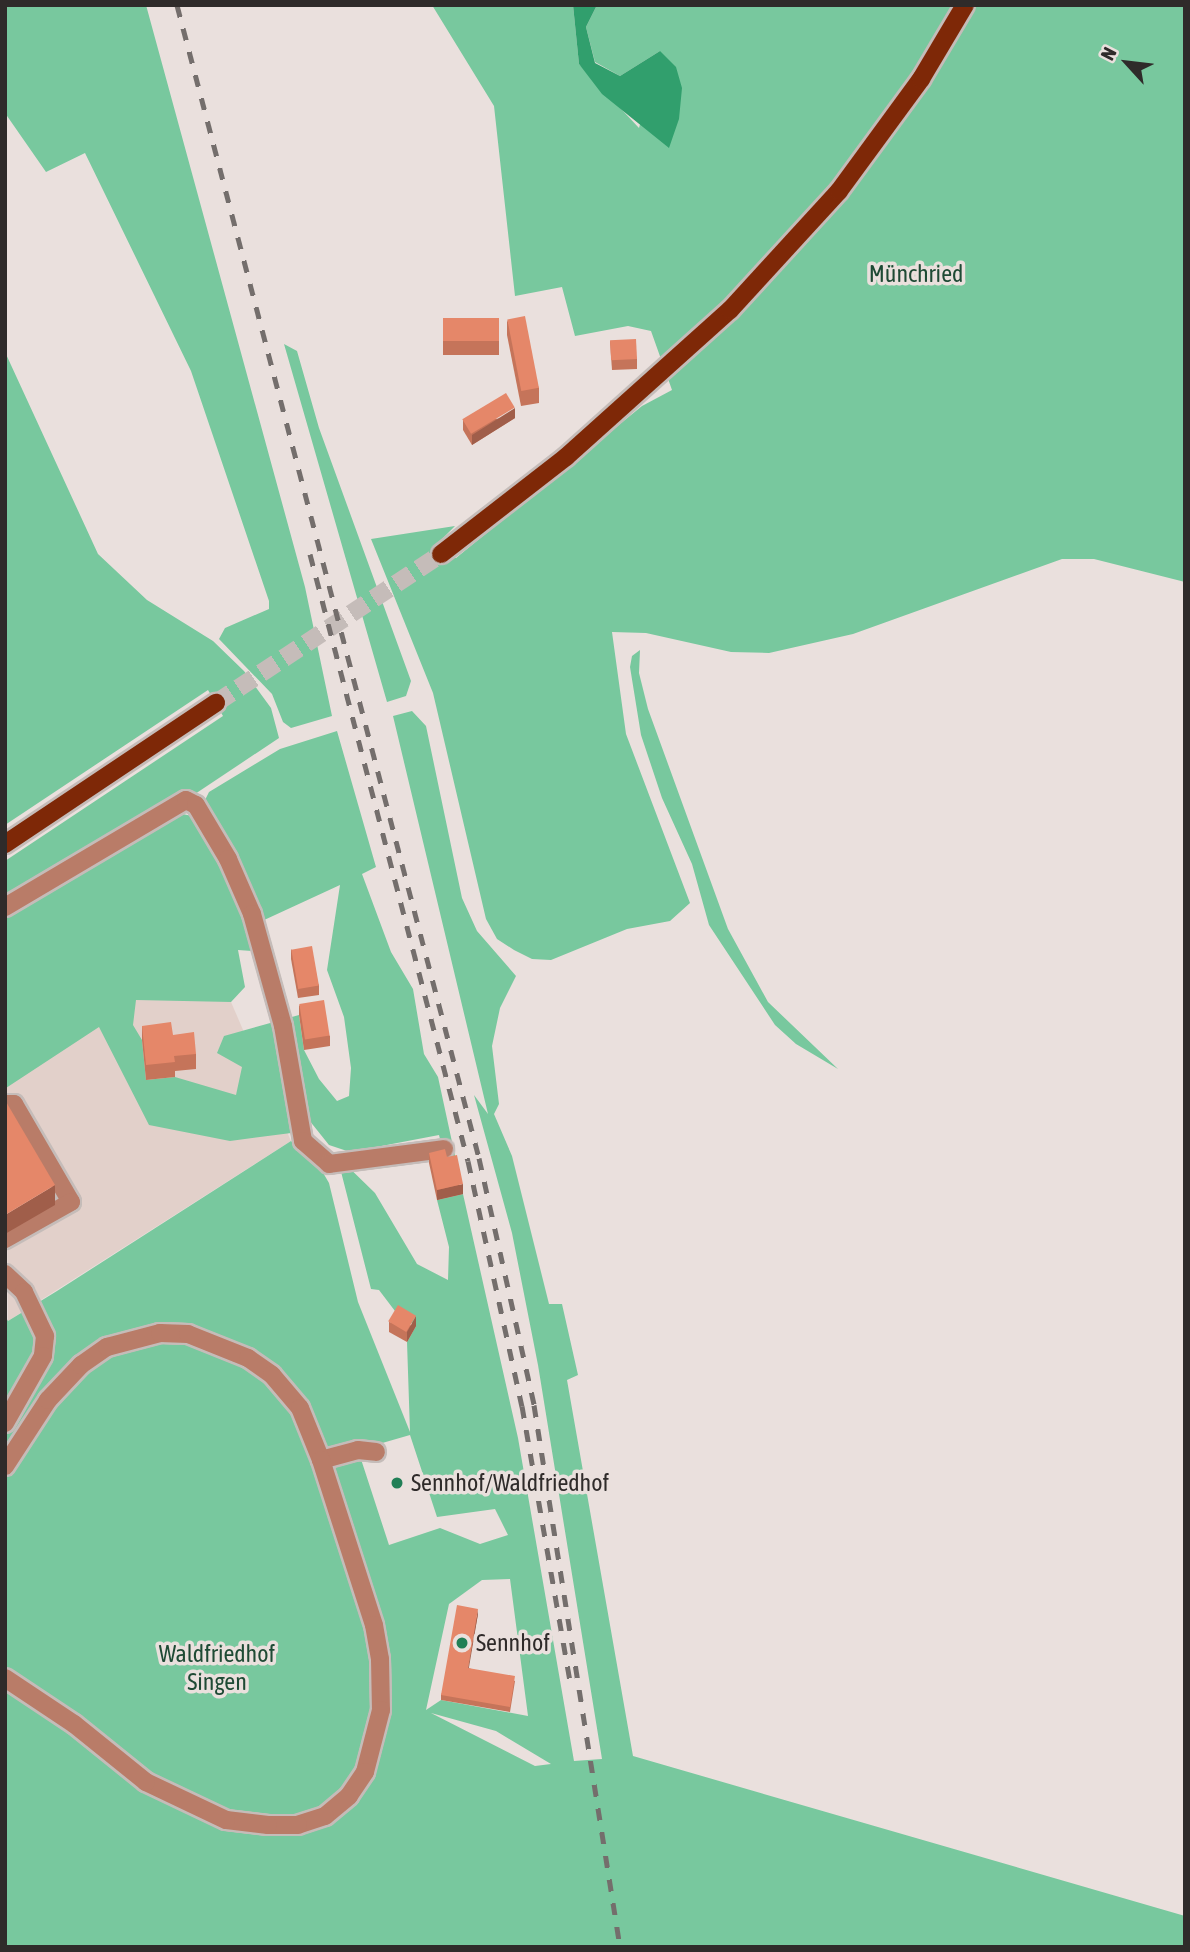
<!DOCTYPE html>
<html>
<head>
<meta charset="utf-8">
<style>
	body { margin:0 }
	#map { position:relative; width:1190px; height:1952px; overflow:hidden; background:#eae0dd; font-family:"Asap Condensed",sans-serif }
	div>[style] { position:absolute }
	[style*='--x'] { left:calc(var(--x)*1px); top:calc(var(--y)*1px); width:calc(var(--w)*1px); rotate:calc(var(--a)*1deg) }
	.built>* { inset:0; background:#e2d0ca }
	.green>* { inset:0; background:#78c89e }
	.water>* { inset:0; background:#319f6d }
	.major-tunnel>* { height:18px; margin-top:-9px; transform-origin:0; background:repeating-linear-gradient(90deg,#c5bcb9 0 18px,transparent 0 27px) }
	.roads { filter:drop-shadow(2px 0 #c5bcb9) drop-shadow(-2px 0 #c5bcb9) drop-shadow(0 2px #c5bcb9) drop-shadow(0 -2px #c5bcb9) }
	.minor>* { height:18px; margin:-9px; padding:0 9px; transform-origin:9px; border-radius:9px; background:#b97c68 }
	.major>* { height:18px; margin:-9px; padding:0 9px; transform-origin:9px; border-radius:9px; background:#7e2807 }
	.rail>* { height:5px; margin-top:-2.5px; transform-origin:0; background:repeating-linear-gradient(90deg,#746e6c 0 12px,transparent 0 24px) }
	.wall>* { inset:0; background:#c5745a; transform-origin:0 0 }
	.shaded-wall>* { inset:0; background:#a05e4a }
	.building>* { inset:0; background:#e58769; transform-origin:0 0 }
	.dots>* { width:19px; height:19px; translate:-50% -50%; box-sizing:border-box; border:4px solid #eae0dd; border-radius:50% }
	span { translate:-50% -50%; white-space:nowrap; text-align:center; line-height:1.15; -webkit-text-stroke:7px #eae0dd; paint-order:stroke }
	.park-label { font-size:24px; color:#1e4a34 }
	.poi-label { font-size:24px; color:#2f2b2a }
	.left { translate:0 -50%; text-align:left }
	.frame { position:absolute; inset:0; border:7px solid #2f2b2a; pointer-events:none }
	.north { position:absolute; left:1092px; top:28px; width:70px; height:70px; -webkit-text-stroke:5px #eae0dd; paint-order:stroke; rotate:297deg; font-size:19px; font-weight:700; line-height:28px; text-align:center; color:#2f2b2a }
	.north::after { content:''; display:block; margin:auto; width:24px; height:32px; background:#2f2b2a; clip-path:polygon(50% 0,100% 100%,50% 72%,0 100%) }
</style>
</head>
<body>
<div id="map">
	<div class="built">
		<div style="clip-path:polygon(65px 961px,231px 1002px,291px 1141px,8px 1321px,5px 999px)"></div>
	</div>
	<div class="green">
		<div style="clip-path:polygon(5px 5px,146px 5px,305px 587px,332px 716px,291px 728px,283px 722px,272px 694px,219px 639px,225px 628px,269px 609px,269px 601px,191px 371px,85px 153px,46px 172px,5px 113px)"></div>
		<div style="clip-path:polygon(432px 5px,573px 5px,579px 64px,639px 128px,660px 51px,620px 76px,595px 62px,586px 27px,597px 5px,1185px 5px,1185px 582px,1094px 559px,1062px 559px,853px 634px,769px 653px,731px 652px,646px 633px,612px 632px,626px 734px,690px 903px,670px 921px,627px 929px,551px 960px,532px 959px,514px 950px,497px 939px,486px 919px,433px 693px,371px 539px,455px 526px,441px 540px,441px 554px,456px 558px,642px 406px,672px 390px,651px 331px,628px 326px,575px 336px,562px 287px,515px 296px,494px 106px)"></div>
		<div style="clip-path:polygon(284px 344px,297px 351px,319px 428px,411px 681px,406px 696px,387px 702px)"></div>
		<div style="clip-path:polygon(5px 352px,98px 554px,147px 600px,213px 641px,244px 671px,271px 708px,279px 738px,186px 800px,5px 907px,5px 861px,223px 716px,208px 690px,5px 825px)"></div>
		<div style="clip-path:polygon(640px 650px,639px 673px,648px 709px,728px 929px,768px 1002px,838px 1069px,796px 1044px,775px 1025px,709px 925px,692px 864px,662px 798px,641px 735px,630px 667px,632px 656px)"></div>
		<div style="clip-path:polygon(evenodd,412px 711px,426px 726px,462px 898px,477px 931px,516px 976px,500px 1008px,492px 1046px,499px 1104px,494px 1114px,512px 1156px,549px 1304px,562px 1304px,578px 1375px,567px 1380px,633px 1756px,1185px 1916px,1185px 1947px,5px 1947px,5px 1316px,8px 1321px,57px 1291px,291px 1141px,318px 1164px,329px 1183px,358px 1302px,410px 1432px,407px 1342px,416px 1326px,398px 1315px,379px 1290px,371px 1289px,337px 1156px,375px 1193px,417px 1264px,448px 1280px,449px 1247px,437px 1200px,463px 1194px,518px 1438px,574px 1761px,602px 1759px,538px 1365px,512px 1233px,474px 1095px,488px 1114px,393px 716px,412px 711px,410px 1435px,437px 1517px,495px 1509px,508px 1535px,480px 1544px,440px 1528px,389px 1545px,358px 1450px,410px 1435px,412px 711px,510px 1579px,528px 1716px,441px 1700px,426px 1710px,449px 1604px,482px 1580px,510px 1579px,412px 711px,431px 1713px,496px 1731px,551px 1764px,535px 1766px,431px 1713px)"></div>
		<div style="clip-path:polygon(337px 731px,376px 867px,362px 874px,391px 952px,413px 989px,424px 1054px,438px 1077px,457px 1165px,447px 1167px,439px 1135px,350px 1152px,329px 1145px,309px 1120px,299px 1132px,230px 1141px,149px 1125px,99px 1027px,6px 1088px,5px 912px,178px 813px,192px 816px,205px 827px,237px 895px,252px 951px,238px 950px,245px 987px,231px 1002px,136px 1000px,133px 1025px,142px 1040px,146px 1080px,175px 1077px,236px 1095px,242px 1067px,217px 1053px,224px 1036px,299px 1015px,304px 1050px,319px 1079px,337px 1101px,349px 1096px,351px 1068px,344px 1017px,327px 970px,340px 885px,262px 921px,203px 804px,209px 792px,280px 749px)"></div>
	</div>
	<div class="water">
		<div style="clip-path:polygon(573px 5px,597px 5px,586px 27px,595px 63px,620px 76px,660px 51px,676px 67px,682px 88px,679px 119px,669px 148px,602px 94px,579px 64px)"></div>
	</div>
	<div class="major-tunnel">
		<div style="--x:216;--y:703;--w:270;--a:-33.5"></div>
	</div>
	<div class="roads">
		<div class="minor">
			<div style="--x:5;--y:907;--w:210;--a:-30.6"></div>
			<div style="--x:186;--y:800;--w:11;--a:27"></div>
			<div style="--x:196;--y:805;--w:63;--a:59.3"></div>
			<div style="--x:228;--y:859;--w:60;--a:66.4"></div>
			<div style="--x:252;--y:914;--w:116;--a:74.5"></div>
			<div style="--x:283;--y:1026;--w:117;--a:80.1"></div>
			<div style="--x:303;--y:1141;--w:35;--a:41"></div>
			<div style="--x:329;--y:1164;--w:116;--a:-7.4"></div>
			<div style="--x:5;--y:1104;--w:9;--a:0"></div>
			<div style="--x:14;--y:1104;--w:113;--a:59.8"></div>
			<div style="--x:71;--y:1202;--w:76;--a:150.7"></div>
			<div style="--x:5;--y:1274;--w:26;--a:43"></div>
			<div style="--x:24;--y:1292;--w:49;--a:64.5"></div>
			<div style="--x:45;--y:1336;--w:20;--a:96"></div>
			<div style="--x:43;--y:1356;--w:77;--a:119.6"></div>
			<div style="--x:321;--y:1460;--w:38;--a:-15"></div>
			<div style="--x:358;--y:1450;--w:18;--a:6"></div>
			<div style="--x:5;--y:1466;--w:79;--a:-56.9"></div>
			<div style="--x:48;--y:1400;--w:48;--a:-46.7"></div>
			<div style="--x:81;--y:1365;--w:32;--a:-35"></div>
			<div style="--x:107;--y:1347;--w:55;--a:-14.8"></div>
			<div style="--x:160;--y:1333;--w:28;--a:2"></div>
			<div style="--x:188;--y:1334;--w:65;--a:21.8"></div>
			<div style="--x:248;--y:1358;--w:29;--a:35"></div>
			<div style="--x:272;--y:1375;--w:43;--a:49.7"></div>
			<div style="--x:300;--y:1408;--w:56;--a:68"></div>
			<div style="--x:321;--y:1460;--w:173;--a:72.2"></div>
			<div style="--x:374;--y:1625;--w:35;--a:80"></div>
			<div style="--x:380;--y:1659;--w:51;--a:88.9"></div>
			<div style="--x:381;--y:1710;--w:64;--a:104.5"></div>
			<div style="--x:365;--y:1772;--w:29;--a:124"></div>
			<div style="--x:349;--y:1796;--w:31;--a:140"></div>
			<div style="--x:325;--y:1816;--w:28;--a:162"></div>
			<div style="--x:298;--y:1825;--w:30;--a:180"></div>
			<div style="--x:268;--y:1825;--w:42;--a:-173.2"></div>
			<div style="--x:226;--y:1820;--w:89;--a:-154.6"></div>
			<div style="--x:146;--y:1782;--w:92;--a:-141.1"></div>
			<div style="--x:74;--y:1724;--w:83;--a:-146.3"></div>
		</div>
		<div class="major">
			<div style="--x:441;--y:554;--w:158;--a:-37.8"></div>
			<div style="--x:566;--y:457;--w:220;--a:-41.9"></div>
			<div style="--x:730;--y:310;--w:161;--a:-47.5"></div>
			<div style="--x:839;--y:191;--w:139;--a:-53.8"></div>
			<div style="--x:921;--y:79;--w:86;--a:-59.3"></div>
			<div style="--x:5;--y:844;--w:254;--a:-33.8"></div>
		</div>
	</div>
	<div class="rail">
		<div style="--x:177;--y:5;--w:1192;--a:75.32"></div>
		<div style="--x:479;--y:1158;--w:253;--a:77.4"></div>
		<div style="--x:534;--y:1405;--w:549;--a:80.98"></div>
		<div style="--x:310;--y:554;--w:627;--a:75.41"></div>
		<div style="--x:468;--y:1161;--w:251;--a:77.6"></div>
		<div style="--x:522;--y:1406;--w:280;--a:80.1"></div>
	</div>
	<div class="wall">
		<div style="left:443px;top:318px;width:56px;height:37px"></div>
		<div style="clip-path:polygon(507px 320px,539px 388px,539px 403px,521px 406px,507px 335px)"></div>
		<div style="clip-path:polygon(610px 341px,637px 359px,637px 369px,612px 370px)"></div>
		<div style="clip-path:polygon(515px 418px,472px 445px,463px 430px,463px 420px)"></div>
		<div style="clip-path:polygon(291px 949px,319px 985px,319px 995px,298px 998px,291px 959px)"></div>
		<div style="clip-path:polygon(299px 1005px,330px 1036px,330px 1046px,304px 1050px,299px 1015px)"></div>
		<div style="clip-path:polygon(142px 1026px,173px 1035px,196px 1054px,196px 1069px,175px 1071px,175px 1077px,146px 1080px,142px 1040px)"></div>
		<div style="clip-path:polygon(429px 1153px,447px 1157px,463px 1194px,437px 1200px,429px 1163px)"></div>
		<div style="clip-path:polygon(389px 1322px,416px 1326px,407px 1342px,389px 1332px)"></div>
		<div style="clip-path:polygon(478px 1614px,468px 1668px,515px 1681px,510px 1712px,441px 1700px,441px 1695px)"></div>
	</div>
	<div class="shaded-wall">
		<div style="clip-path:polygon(515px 408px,515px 418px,472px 445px,472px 435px)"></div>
		<div style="clip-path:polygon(463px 1184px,463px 1194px,437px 1200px,437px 1190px)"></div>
		<div style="clip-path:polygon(55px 1185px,55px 1205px,5px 1234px,5px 1215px)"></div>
		<div style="clip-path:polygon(416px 1316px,416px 1326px,407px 1342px,407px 1332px)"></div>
		<div style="clip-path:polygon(478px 1609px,478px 1614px,468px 1673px,468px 1668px)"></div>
	</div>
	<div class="building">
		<div style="left:525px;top:316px;width:73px;height:18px;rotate:79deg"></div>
		<div style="left:443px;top:318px;width:56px;height:23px"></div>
		<div style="left:636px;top:339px;width:20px;height:26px;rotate:87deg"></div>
		<div style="left:506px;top:393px;width:17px;height:51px;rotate:59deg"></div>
		<div style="left:312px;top:946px;width:40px;height:21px;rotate:80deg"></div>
		<div style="left:324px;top:1000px;width:36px;height:25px;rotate:81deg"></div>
		<div style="clip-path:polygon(171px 1022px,173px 1035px,194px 1032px,196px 1054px,174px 1056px,175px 1062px,146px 1065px,142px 1026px)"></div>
		<div style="clip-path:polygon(5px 1100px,55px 1185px,5px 1215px)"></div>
		<div style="clip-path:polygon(445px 1149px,447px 1157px,457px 1155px,463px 1184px,437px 1190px,429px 1153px)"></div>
		<div style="left:398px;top:1305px;width:21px;height:19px;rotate:31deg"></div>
		<div style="clip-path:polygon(457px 1605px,478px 1609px,468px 1668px,515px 1676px,510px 1707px,441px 1695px)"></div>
	</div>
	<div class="dots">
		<div style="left:397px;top:1483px;background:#217f56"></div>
		<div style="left:462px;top:1643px;background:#217f56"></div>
	</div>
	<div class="park-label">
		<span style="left:916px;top:274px">Münchried</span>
		<span style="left:217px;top:1668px">Waldfriedhof<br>Singen</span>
	</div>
	<div class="poi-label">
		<span class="left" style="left:411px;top:1483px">Sennhof/Waldfriedhof</span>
		<span class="left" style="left:476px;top:1643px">Sennhof</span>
	</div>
	<div class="frame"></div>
	<div class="north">N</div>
</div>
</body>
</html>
